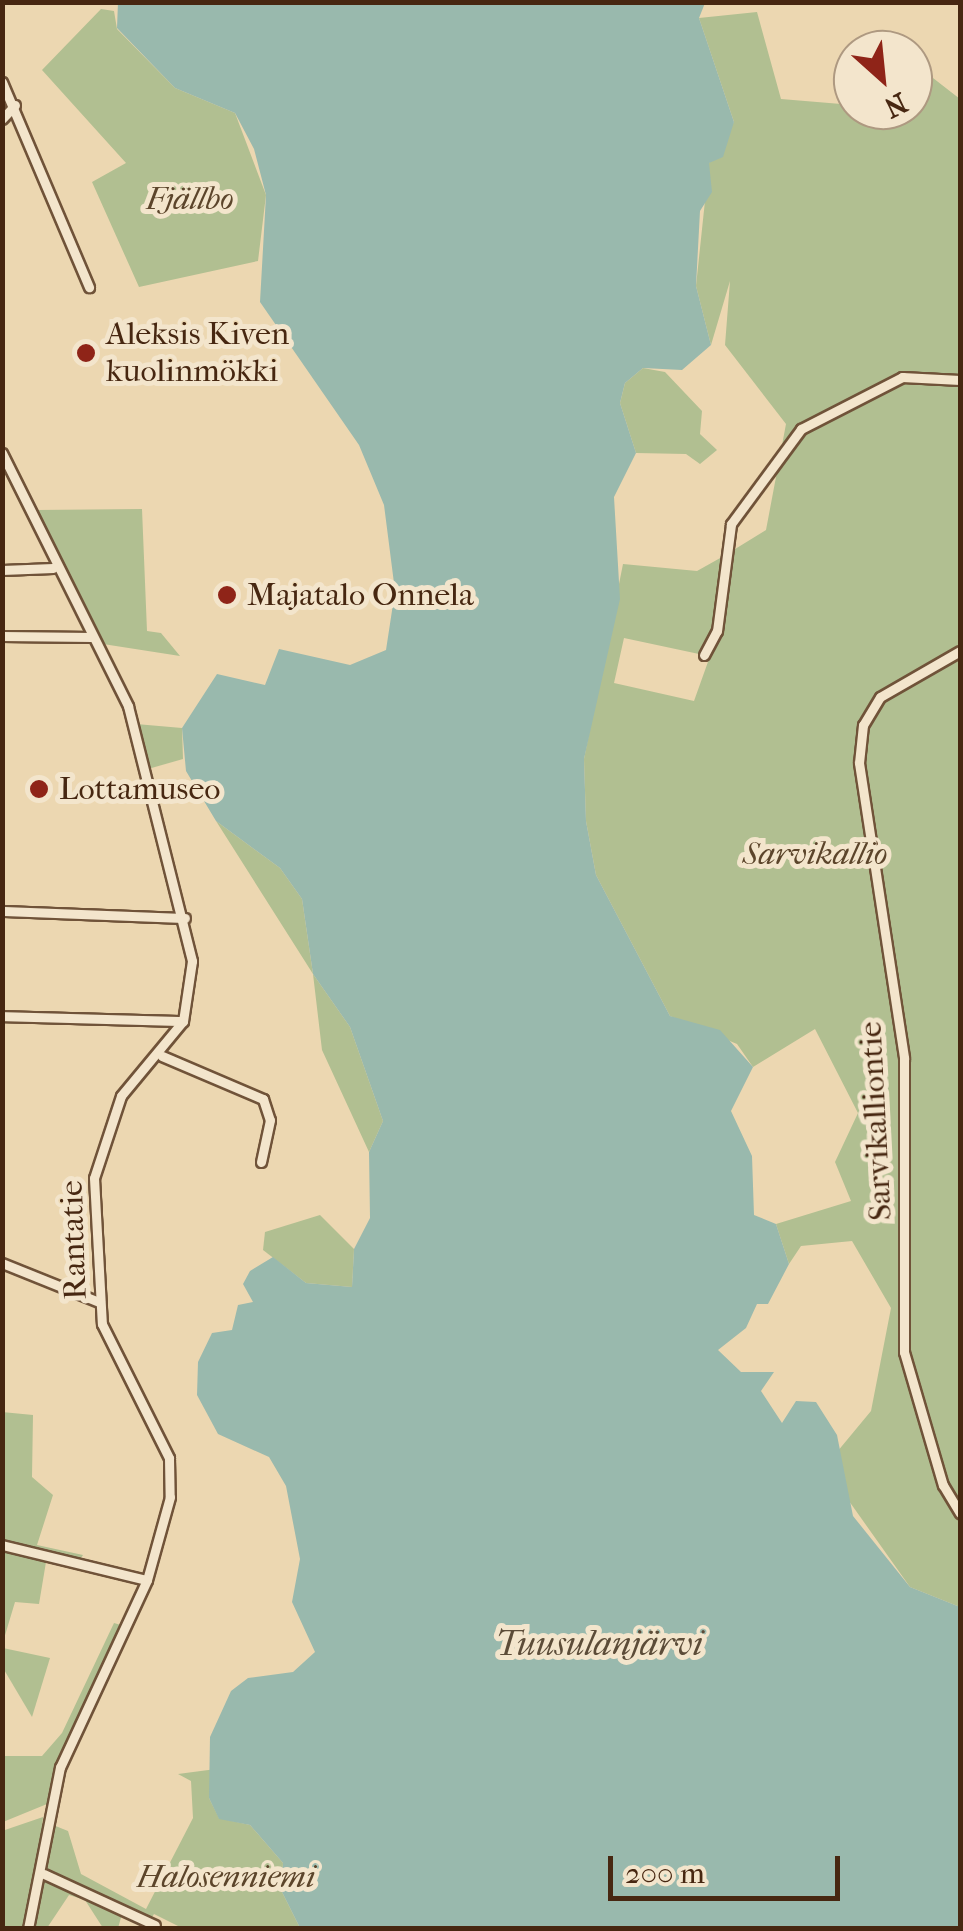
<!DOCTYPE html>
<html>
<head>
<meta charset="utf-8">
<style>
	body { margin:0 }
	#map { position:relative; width:963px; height:1931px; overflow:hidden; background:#ecd7b1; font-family:"IM FELL French Canon",serif }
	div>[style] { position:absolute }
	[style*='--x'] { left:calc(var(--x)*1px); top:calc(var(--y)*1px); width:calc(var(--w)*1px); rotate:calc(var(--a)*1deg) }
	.green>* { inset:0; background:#b1bf91 }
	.water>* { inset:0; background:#99b9ad }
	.roads { filter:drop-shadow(2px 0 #705339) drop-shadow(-2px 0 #705339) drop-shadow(0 2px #705339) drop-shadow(0 -2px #705339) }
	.minor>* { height:9px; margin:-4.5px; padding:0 4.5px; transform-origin:4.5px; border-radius:4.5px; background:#f3e5cc }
	.dots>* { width:28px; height:28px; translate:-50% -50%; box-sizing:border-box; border:5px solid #f3e5cc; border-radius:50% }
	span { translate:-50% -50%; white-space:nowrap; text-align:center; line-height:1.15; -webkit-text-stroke:10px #f3e5cc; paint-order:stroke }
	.park-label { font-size:32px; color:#5c452b; font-style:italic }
	.poi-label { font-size:32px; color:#472711 }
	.left { translate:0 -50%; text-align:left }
	.street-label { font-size:32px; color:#472711 }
	.water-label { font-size:35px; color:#5c4c38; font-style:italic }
	.frame { position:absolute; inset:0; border:5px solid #472711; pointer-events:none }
	.north { position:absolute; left:833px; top:30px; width:100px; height:100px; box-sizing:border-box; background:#f3e5cc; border:2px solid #ae9981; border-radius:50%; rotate:153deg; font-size:28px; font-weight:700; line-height:40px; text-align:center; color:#472711 }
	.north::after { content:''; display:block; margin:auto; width:35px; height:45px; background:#8f2418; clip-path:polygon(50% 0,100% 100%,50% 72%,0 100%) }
	.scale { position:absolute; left:608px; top:1856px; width:232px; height:45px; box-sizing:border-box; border:5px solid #472711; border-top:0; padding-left:12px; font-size:30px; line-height:35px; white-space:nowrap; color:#472711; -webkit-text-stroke:8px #f3e5cc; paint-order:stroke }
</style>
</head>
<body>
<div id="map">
	<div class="green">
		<div style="clip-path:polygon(101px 9px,114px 11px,117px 29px,175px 88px,235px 113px,266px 195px,258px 261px,139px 287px,92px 182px,126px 163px,42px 70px)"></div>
		<div style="clip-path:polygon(757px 12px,781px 99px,913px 110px,913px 73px,924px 71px,960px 99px,960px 1607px,910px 1587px,844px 1494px,837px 1452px,871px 1411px,891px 1308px,852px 1241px,801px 1246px,789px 1264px,776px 1224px,851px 1201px,835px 1162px,858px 1113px,815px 1029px,753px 1067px,737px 1044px,670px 1016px,596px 875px,586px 821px,584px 759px,623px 564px,697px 571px,722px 557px,715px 630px,699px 654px,624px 638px,614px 683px,694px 701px,719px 631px,727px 554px,766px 530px,786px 424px,725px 345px,730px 281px,711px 345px,696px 286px,709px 163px,734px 122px,699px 18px)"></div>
		<div style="clip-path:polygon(643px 368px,665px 372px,702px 411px,700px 434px,717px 450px,700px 464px,686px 454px,636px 453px,620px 403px,625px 383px)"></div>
		<div style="clip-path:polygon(142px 509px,147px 631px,161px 633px,180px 656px,103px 644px,36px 510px)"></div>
		<div style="clip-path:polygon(136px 724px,182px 728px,183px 759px,148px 769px)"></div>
		<div style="clip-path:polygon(216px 821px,280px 868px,302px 899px,313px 974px,350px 1027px,383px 1121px,369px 1152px,322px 1050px,313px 974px)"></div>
		<div style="clip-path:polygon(320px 1215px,354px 1249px,352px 1287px,306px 1283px,263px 1250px,265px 1232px)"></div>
		<div style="clip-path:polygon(2px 1412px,33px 1415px,32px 1477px,53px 1495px,37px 1545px,83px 1555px,74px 1569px,46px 1562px,39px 1604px,15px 1602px,3px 1642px)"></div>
		<div style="clip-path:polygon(114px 1623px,131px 1628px,70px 1760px,59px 1759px,47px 1804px,3px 1822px,2px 1756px,42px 1756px,62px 1733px)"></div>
		<div style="clip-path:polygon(3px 1648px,50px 1658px,32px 1717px,3px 1668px)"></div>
		<div style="clip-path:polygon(216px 1769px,209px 1798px,219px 1818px,250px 1825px,283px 1863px,281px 1890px,300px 1928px,182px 1928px,154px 1914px,149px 1922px,122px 1914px,118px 1928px,103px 1928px,85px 1900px,69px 1895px,47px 1928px,34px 1928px,53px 1825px,68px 1831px,81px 1874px,146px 1909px,193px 1818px,191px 1781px,178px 1774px)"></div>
		<div style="clip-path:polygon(43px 1817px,36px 1896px,23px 1928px,3px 1928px,2px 1831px)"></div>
	</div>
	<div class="water">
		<div style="clip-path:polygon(118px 2px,705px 3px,699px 18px,734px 122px,723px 157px,709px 163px,712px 192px,700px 211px,696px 286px,711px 345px,682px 370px,643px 368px,625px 383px,620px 403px,636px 453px,614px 497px,620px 599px,584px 759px,586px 821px,596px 875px,670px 1016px,720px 1030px,753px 1067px,731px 1111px,752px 1156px,754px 1215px,776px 1224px,789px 1264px,768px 1304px,757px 1304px,746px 1328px,718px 1350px,741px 1372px,774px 1372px,761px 1391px,782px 1423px,796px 1401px,816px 1402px,837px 1435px,853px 1516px,910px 1587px,960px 1607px,960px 1928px,300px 1928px,281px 1890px,283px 1863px,250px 1825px,219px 1819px,209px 1798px,210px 1737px,231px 1691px,248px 1678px,293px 1672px,315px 1652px,292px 1602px,300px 1559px,286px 1486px,269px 1457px,218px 1434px,197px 1395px,198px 1362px,212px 1333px,232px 1330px,238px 1305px,253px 1302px,243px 1284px,250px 1271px,273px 1257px,306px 1283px,352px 1287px,354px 1249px,370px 1218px,369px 1152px,383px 1121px,350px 1027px,313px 974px,302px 899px,280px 868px,216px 821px,186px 771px,182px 728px,217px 674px,265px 685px,279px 649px,350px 665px,386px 650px,395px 591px,384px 505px,359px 445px,260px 302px,266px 195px,254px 149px,235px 113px,175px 88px,117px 28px)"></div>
	</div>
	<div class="roads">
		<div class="minor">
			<div style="--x:2;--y:82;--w:223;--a:67"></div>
			<div style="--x:2;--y:119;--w:19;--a:-47"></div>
			<div style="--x:2;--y:453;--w:283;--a:63.5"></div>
			<div style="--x:128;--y:706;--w:263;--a:75.9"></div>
			<div style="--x:192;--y:961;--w:61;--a:98.5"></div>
			<div style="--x:183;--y:1021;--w:97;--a:129.6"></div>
			<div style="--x:121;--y:1096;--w:86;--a:108.2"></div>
			<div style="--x:94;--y:1178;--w:146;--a:86.9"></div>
			<div style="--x:102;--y:1324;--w:150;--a:63.4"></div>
			<div style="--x:169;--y:1458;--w:39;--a:89"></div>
			<div style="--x:170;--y:1497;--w:86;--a:105.5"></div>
			<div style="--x:147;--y:1580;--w:206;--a:114.9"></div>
			<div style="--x:60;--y:1767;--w:164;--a:101.2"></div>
			<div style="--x:2;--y:570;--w:51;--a:-2.2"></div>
			<div style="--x:2;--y:636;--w:90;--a:0.6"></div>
			<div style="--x:960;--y:651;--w:92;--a:150.1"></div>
			<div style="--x:880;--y:697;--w:33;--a:121"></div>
			<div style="--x:863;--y:725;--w:38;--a:96"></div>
			<div style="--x:859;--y:763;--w:298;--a:81.3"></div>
			<div style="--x:904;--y:1058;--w:294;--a:90"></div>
			<div style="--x:904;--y:1352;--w:139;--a:73.7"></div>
			<div style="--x:943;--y:1485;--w:33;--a:59"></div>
			<div style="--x:704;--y:655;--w:27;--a:-62"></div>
			<div style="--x:717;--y:631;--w:108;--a:-82.5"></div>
			<div style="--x:731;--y:524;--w:118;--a:-53.6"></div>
			<div style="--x:801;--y:429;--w:114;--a:-27.2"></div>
			<div style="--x:902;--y:377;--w:58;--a:3"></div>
			<div style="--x:2;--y:911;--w:183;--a:2.2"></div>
			<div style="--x:2;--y:1016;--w:181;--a:1.6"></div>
			<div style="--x:162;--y:1056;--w:110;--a:23.1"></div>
			<div style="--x:263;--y:1099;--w:22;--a:72"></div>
			<div style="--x:270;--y:1120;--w:43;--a:102.1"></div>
			<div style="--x:2;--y:1263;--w:105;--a:21.9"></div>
			<div style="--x:2;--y:1545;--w:149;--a:13.6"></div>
			<div style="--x:44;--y:1874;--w:122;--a:24.7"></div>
		</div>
	</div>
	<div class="dots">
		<div style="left:86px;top:353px;background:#8f2418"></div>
		<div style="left:227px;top:595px;background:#8f2418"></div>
		<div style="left:39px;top:789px;background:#8f2418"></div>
	</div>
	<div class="park-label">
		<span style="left:190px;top:199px">Fjällbo</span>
		<span style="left:815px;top:854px">Sarvikallio</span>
		<span style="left:226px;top:1877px">Halosenniemi</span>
	</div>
	<div class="poi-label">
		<span class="left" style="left:106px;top:353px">Aleksis Kiven<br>kuolinmökki</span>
		<span class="left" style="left:247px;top:595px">Majatalo Onnela</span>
		<span class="left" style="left:59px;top:789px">Lottamuseo</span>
	</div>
	<div class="street-label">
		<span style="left:876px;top:1121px;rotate:-93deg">Sarvikalliontie</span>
		<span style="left:74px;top:1240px;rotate:-92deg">Rantatie</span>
	</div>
	<div class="water-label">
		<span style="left:599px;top:1644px">Tuusulanjärvi</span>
	</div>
	<div class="frame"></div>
	<div class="north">N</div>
	<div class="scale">200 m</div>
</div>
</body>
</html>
